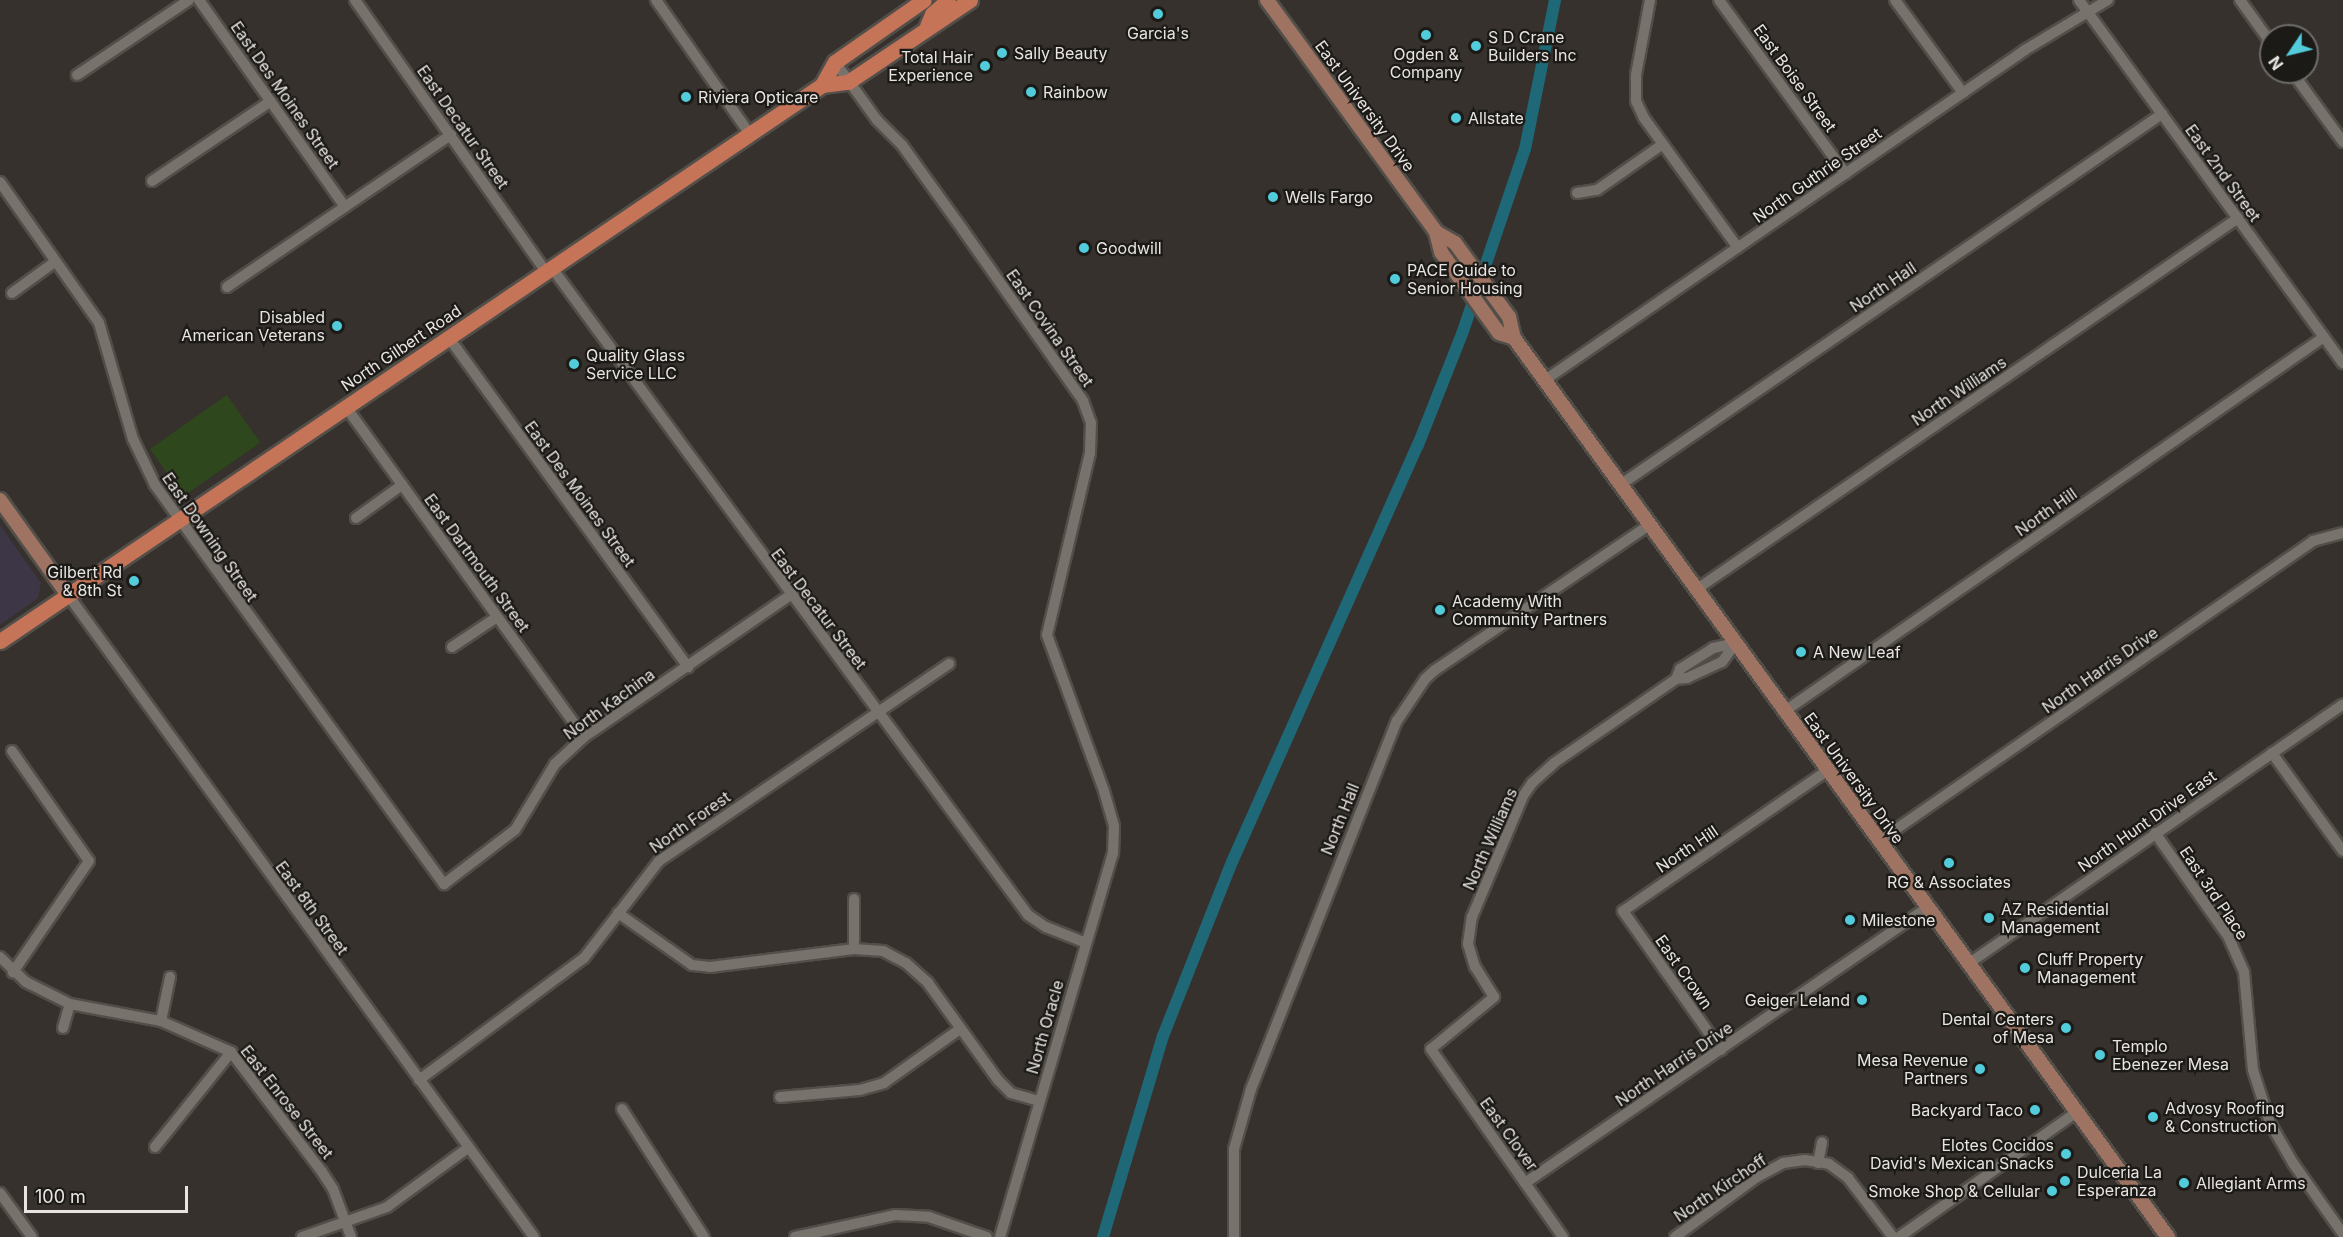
<!DOCTYPE html>
<html>
<head>
<meta charset="utf-8">
<style>
	body { margin:0 }
	#map { position:relative; width:2343px; height:1237px; overflow:hidden; background:#36312c; font-family:Inter,sans-serif }
	div>[style] { position:absolute }
	[style*='--x'] { left:calc(var(--x)*1px); top:calc(var(--y)*1px); width:calc(var(--w)*1px); rotate:calc(var(--a)*1deg) }
	.education>* { inset:0; background:#3d3647 }
	.green>* { inset:0; background:#2f471d; transform-origin:0 0 }
	.canal>* { height:12px; margin:-6px; padding:0 6px; transform-origin:6px; border-radius:6px; background:#1e6877 }
	.roads { filter:drop-shadow(2px 0 #524e49) drop-shadow(-2px 0 #524e49) drop-shadow(0 2px #524e49) drop-shadow(0 -2px #524e49) }
	.street>* { height:10px; margin:-5px; padding:0 5px; transform-origin:5px; border-radius:5px; background:#77726b }
	.secondary>* { height:14px; margin:-7px; padding:0 7px; transform-origin:7px; border-radius:7px; background:#9e7361 }
	.primary>* { height:15px; margin:-7.5px; padding:0 7.5px; transform-origin:7.5px; border-radius:7.5px; background:#c67458 }
	.dots>* { width:16px; height:16px; translate:-50% -50%; box-sizing:border-box; border:3px solid #1c1a17; border-radius:50% }
	span { translate:-50% -50%; white-space:nowrap; text-align:center; line-height:1.15; -webkit-text-stroke:4.5px #1c1a17; paint-order:stroke }
	.poi-label { font-size:16px; color:#e7e4e1 }
	.left { translate:0 -50%; text-align:left }
	.right { translate:-100% -50%; text-align:right }
	.street-label { font-size:16px; color:#e7e4e1 }
	.north { position:absolute; left:2259px; top:24px; width:60px; height:60px; box-sizing:border-box; background:#1c1a17; border:2px solid #6d6b68; border-radius:50%; rotate:235deg; font-size:16px; font-weight:700; line-height:24px; text-align:center; color:#e7e4e1 }
	.north::after { content:''; display:block; margin:auto; width:21px; height:27px; background:#52cbda; clip-path:polygon(50% 0,100% 100%,50% 72%,0 100%) }
	.scale { position:absolute; left:24px; top:1186px; width:164px; height:27px; box-sizing:border-box; border:3px solid #e7e4e1; border-top:0; padding-left:8px; font-size:18px; line-height:21px; white-space:nowrap; color:#e7e4e1; -webkit-text-stroke:4px #1c1a17; paint-order:stroke }
</style>
</head>
<body>
<div id="map">
	<div class="education">
		<div style="clip-path:polygon(0 525px,41px 583px,38px 598px,0 625px)"></div>
	</div>
	<div class="green">
		<div style="left:227px;top:395px;width:58px;height:94px;rotate:55deg"></div>
	</div>
	<div class="canal">
		<div style="--x:1103;--y:1237;--w:210;--a:-73.4"></div>
		<div style="--x:1163;--y:1036;--w:187;--a:-68.4"></div>
		<div style="--x:1232;--y:862;--w:457;--a:-66"></div>
		<div style="--x:1418;--y:445;--w:119;--a:-68.4"></div>
		<div style="--x:1462;--y:334;--w:195;--a:-71.2"></div>
		<div style="--x:1525;--y:149;--w:152;--a:-78.6"></div>
	</div>
	<div class="roads">
		<div class="street">
			<div style="--x:199;--y:0;--w:253;--a:54.8"></div>
			<div style="--x:355;--y:0;--w:332;--a:54.9"></div>
			<div style="--x:656;--y:0;--w:162;--a:55"></div>
			<div style="--x:1650;--y:0;--w:76;--a:100.6"></div>
			<div style="--x:1636;--y:75;--w:26;--a:90"></div>
			<div style="--x:1636;--y:101;--w:19;--a:65"></div>
			<div style="--x:1644;--y:118;--w:160;--a:54.1"></div>
			<div style="--x:1719;--y:0;--w:215;--a:53.9"></div>
			<div style="--x:1895;--y:0;--w:115;--a:53.8"></div>
			<div style="--x:2079;--y:0;--w:449;--a:54"></div>
			<div style="--x:2240;--y:0;--w:53;--a:54.2"></div>
			<div style="--x:835;--y:62;--w:72;--a:54.1"></div>
			<div style="--x:877;--y:120;--w:35;--a:45"></div>
			<div style="--x:902;--y:145;--w:105;--a:54.3"></div>
			<div style="--x:963;--y:230;--w:209;--a:54.9"></div>
			<div style="--x:1083;--y:401;--w:23;--a:70"></div>
			<div style="--x:1091;--y:423;--w:30;--a:92"></div>
			<div style="--x:1090;--y:453;--w:187;--a:103.3"></div>
			<div style="--x:1047;--y:635;--w:166;--a:69.9"></div>
			<div style="--x:1104;--y:791;--w:36;--a:74"></div>
			<div style="--x:1114;--y:826;--w:27;--a:92"></div>
			<div style="--x:1113;--y:853;--w:400;--a:106.4"></div>
			<div style="--x:2292;--y:72;--w:87;--a:53.9"></div>
			<div style="--x:77;--y:75;--w:135;--a:-33.8"></div>
			<div style="--x:152;--y:181;--w:143;--a:-33.9"></div>
			<div style="--x:0;--y:182;--w:172;--a:54.9"></div>
			<div style="--x:99;--y:323;--w:121;--a:73.7"></div>
			<div style="--x:133;--y:439;--w:51;--a:64.4"></div>
			<div style="--x:155;--y:485;--w:493;--a:54.1"></div>
			<div style="--x:444;--y:884;--w:89;--a:-37.3"></div>
			<div style="--x:515;--y:830;--w:77;--a:-58.8"></div>
			<div style="--x:555;--y:764;--w:40;--a:-43"></div>
			<div style="--x:584;--y:737;--w:249;--a:-34.5"></div>
			<div style="--x:1577;--y:193;--w:20;--a:-9"></div>
			<div style="--x:1597;--y:190;--w:80;--a:-34.9"></div>
			<div style="--x:552;--y:268;--w:803;--a:53.66"></div>
			<div style="--x:1028;--y:915;--w:22;--a:34"></div>
			<div style="--x:1046;--y:927;--w:43;--a:21.8"></div>
			<div style="--x:227;--y:287;--w:271;--a:-34.2"></div>
			<div style="--x:12;--y:293;--w:54;--a:-36"></div>
			<div style="--x:449;--y:338;--w:407;--a:54"></div>
			<div style="--x:1545;--y:380;--w:582;--a:-34.51"></div>
			<div style="--x:2025;--y:50;--w:97;--a:-31.1"></div>
			<div style="--x:346;--y:407;--w:407;--a:54.2"></div>
			<div style="--x:1620;--y:485;--w:657;--a:-34.39"></div>
			<div style="--x:356;--y:518;--w:57;--a:-35.7"></div>
			<div style="--x:1697;--y:589;--w:656;--a:-34.44"></div>
			<div style="--x:68;--y:595;--w:793;--a:54.03"></div>
			<div style="--x:452;--y:647;--w:54;--a:-33.7"></div>
			<div style="--x:1676;--y:679;--w:11;--a:-5"></div>
			<div style="--x:1687;--y:678;--w:38;--a:-25"></div>
			<div style="--x:1722;--y:662;--w:24;--a:-54"></div>
			<div style="--x:1785;--y:711;--w:656;--a:-34.76"></div>
			<div style="--x:12;--y:751;--w:134;--a:55"></div>
			<div style="--x:89;--y:861;--w:135;--a:124.4"></div>
			<div style="--x:2272;--y:753;--w:121;--a:54.1"></div>
			<div style="--x:2155;--y:833;--w:126;--a:54.7"></div>
			<div style="--x:2228;--y:936;--w:39;--a:66"></div>
			<div style="--x:2244;--y:972;--w:98;--a:84.8"></div>
			<div style="--x:2253;--y:1070;--w:56;--a:72.2"></div>
			<div style="--x:2270;--y:1123;--w:46;--a:60.1"></div>
			<div style="--x:2293;--y:1163;--w:87;--a:54.8"></div>
			<div style="--x:1879;--y:841;--w:528;--a:-34.65"></div>
			<div style="--x:2313;--y:541;--w:31;--a:-15"></div>
			<div style="--x:854;--y:899;--w:50;--a:90"></div>
			<div style="--x:618;--y:913;--w:90;--a:35.1"></div>
			<div style="--x:692;--y:965;--w:18;--a:6"></div>
			<div style="--x:710;--y:967;--w:145;--a:-7.1"></div>
			<div style="--x:854;--y:949;--w:29;--a:4"></div>
			<div style="--x:883;--y:951;--w:26;--a:28"></div>
			<div style="--x:906;--y:963;--w:30;--a:42"></div>
			<div style="--x:928;--y:983;--w:120;--a:54.2"></div>
			<div style="--x:998;--y:1080;--w:18;--a:45"></div>
			<div style="--x:1011;--y:1093;--w:29;--a:16"></div>
			<div style="--x:0;--y:957;--w:36;--a:44"></div>
			<div style="--x:26;--y:982;--w:49;--a:26.6"></div>
			<div style="--x:70;--y:1004;--w:93;--a:10.6"></div>
			<div style="--x:161;--y:1021;--w:77;--a:23.9"></div>
			<div style="--x:231;--y:1052;--w:151;--a:52.8"></div>
			<div style="--x:322;--y:1172;--w:20;--a:57"></div>
			<div style="--x:333;--y:1189;--w:51;--a:69.4"></div>
			<div style="--x:1968;--y:964;--w:456;--a:-34.7"></div>
			<div style="--x:161;--y:1021;--w:45;--a:-78.4"></div>
			<div style="--x:63;--y:1028;--w:25;--a:-74"></div>
			<div style="--x:1721;--y:1050;--w:170;--a:-125.2"></div>
			<div style="--x:1623;--y:911;--w:249;--a:-34.5"></div>
			<div style="--x:419;--y:1080;--w:205;--a:-36.5"></div>
			<div style="--x:584;--y:958;--w:123;--a:-52.3"></div>
			<div style="--x:659;--y:861;--w:351;--a:-34.2"></div>
			<div style="--x:780;--y:1097;--w:80;--a:-5"></div>
			<div style="--x:860;--y:1090;--w:25;--a:-16"></div>
			<div style="--x:884;--y:1083;--w:93;--a:-35.4"></div>
			<div style="--x:622;--y:1109;--w:152;--a:57.4"></div>
			<div style="--x:155;--y:1147;--w:122;--a:-51.3"></div>
			<div style="--x:1818;--y:1163;--w:21;--a:-79"></div>
			<div style="--x:1525;--y:1183;--w:487;--a:-34.4"></div>
			<div style="--x:0;--y:1193;--w:54;--a:54"></div>
			<div style="--x:302;--y:1237;--w:90;--a:-19.4"></div>
			<div style="--x:387;--y:1207;--w:100;--a:-36.1"></div>
			<div style="--x:795;--y:1237;--w:102;--a:-12.4"></div>
			<div style="--x:895;--y:1215;--w:34;--a:3"></div>
			<div style="--x:929;--y:1217;--w:61;--a:19"></div>
			<div style="--x:1234;--y:1237;--w:88;--a:-90"></div>
			<div style="--x:1234;--y:1149;--w:62;--a:-74.2"></div>
			<div style="--x:1251;--y:1089;--w:396;--a:-68.4"></div>
			<div style="--x:1397;--y:721;--w:50;--a:-56.3"></div>
			<div style="--x:1425;--y:679;--w:13;--a:-42"></div>
			<div style="--x:1435;--y:670;--w:258;--a:-34.1"></div>
			<div style="--x:1563;--y:1237;--w:230;--a:-125.1"></div>
			<div style="--x:1431;--y:1049;--w:82;--a:-39.5"></div>
			<div style="--x:1494;--y:997;--w:36;--a:-122"></div>
			<div style="--x:1475;--y:967;--w:24;--a:-107"></div>
			<div style="--x:1468;--y:944;--w:27;--a:-82"></div>
			<div style="--x:1472;--y:917;--w:131;--a:-67.1"></div>
			<div style="--x:1523;--y:796;--w:16;--a:-55"></div>
			<div style="--x:1532;--y:783;--w:30;--a:-42"></div>
			<div style="--x:1554;--y:763;--w:148;--a:-34.5"></div>
			<div style="--x:1676;--y:679;--w:11;--a:-68"></div>
			<div style="--x:1680;--y:669;--w:39;--a:-32"></div>
			<div style="--x:1713;--y:648;--w:24;--a:-12"></div>
			<div style="--x:1675;--y:1237;--w:102;--a:-36.2"></div>
			<div style="--x:1757;--y:1177;--w:30;--a:-28"></div>
			<div style="--x:1783;--y:1163;--w:22;--a:-8"></div>
			<div style="--x:1805;--y:1160;--w:24;--a:9"></div>
			<div style="--x:1829;--y:1164;--w:24;--a:36"></div>
			<div style="--x:1848;--y:1178;--w:74;--a:52.7"></div>
			<div style="--x:1899;--y:1237;--w:218;--a:-35.1"></div>
		</div>
		<div class="secondary">
			<div style="--x:1267;--y:0;--w:287;--a:53.9"></div>
			<div style="--x:1436;--y:232;--w:22;--a:30"></div>
			<div style="--x:1455;--y:243;--w:92;--a:53.9"></div>
			<div style="--x:1509;--y:317;--w:22;--a:77"></div>
			<div style="--x:1514;--y:338;--w:1112;--a:53.97"></div>
			<div style="--x:1436;--y:232;--w:21;--a:76"></div>
			<div style="--x:1441;--y:252;--w:77;--a:54.5"></div>
			<div style="--x:1486;--y:315;--w:22;--a:54"></div>
			<div style="--x:1499;--y:333;--w:16;--a:18"></div>
			<div style="--x:0;--y:500;--w:117;--a:54.4"></div>
		</div>
		<div class="primary">
			<div style="--x:927;--y:26;--w:13;--a:-67"></div>
			<div style="--x:932;--y:14;--w:21;--a:-41"></div>
			<div style="--x:822;--y:85;--w:26;--a:-7"></div>
			<div style="--x:848;--y:82;--w:147;--a:-33.9"></div>
			<div style="--x:0;--y:641;--w:992;--a:-34.07"></div>
			<div style="--x:822;--y:85;--w:26;--a:-61"></div>
			<div style="--x:835;--y:62;--w:108;--a:-34.9"></div>
		</div>
	</div>
	<div class="dots">
		<div style="left:1158px;top:14px;background:#52cbda"></div>
		<div style="left:1426px;top:35px;background:#52cbda"></div>
		<div style="left:1476px;top:46px;background:#52cbda"></div>
		<div style="left:1002px;top:53px;background:#52cbda"></div>
		<div style="left:985px;top:66px;background:#52cbda"></div>
		<div style="left:1031px;top:92px;background:#52cbda"></div>
		<div style="left:686px;top:97px;background:#52cbda"></div>
		<div style="left:1456px;top:118px;background:#52cbda"></div>
		<div style="left:1273px;top:197px;background:#52cbda"></div>
		<div style="left:1084px;top:248px;background:#52cbda"></div>
		<div style="left:1395px;top:279px;background:#52cbda"></div>
		<div style="left:337px;top:326px;background:#52cbda"></div>
		<div style="left:574px;top:364px;background:#52cbda"></div>
		<div style="left:134px;top:581px;background:#52cbda"></div>
		<div style="left:1440px;top:610px;background:#52cbda"></div>
		<div style="left:1801px;top:652px;background:#52cbda"></div>
		<div style="left:1949px;top:863px;background:#52cbda"></div>
		<div style="left:1989px;top:918px;background:#52cbda"></div>
		<div style="left:1850px;top:920px;background:#52cbda"></div>
		<div style="left:2025px;top:968px;background:#52cbda"></div>
		<div style="left:1862px;top:1000px;background:#52cbda"></div>
		<div style="left:2066px;top:1028px;background:#52cbda"></div>
		<div style="left:2100px;top:1055px;background:#52cbda"></div>
		<div style="left:1980px;top:1069px;background:#52cbda"></div>
		<div style="left:2035px;top:1110px;background:#52cbda"></div>
		<div style="left:2153px;top:1117px;background:#52cbda"></div>
		<div style="left:2066px;top:1154px;background:#52cbda"></div>
		<div style="left:2065px;top:1181px;background:#52cbda"></div>
		<div style="left:2184px;top:1183px;background:#52cbda"></div>
		<div style="left:2052px;top:1191px;background:#52cbda"></div>
	</div>
	<div class="poi-label">
		<span style="left:1158px;top:33px">Garcia's</span>
		<span class="left" style="left:1488px;top:46px">S D Crane<br>Builders Inc</span>
		<span class="left" style="left:1014px;top:53px">Sally Beauty</span>
		<span style="left:1426px;top:63px">Ogden &amp;<br>Company</span>
		<span class="right" style="left:973px;top:66px">Total Hair<br>Experience</span>
		<span class="left" style="left:1043px;top:92px">Rainbow</span>
		<span class="left" style="left:698px;top:97px">Riviera Opticare</span>
		<span class="left" style="left:1468px;top:118px">Allstate</span>
		<span class="left" style="left:1285px;top:197px">Wells Fargo</span>
		<span class="left" style="left:1096px;top:248px">Goodwill</span>
		<span class="left" style="left:1407px;top:279px">PACE Guide to<br>Senior Housing</span>
		<span class="right" style="left:325px;top:326px">Disabled<br>American Veterans</span>
		<span class="left" style="left:586px;top:364px">Quality Glass<br>Service LLC</span>
		<span class="right" style="left:122px;top:581px">Gilbert Rd<br>&amp; 8th St</span>
		<span class="left" style="left:1452px;top:610px">Academy With<br>Community Partners</span>
		<span class="left" style="left:1813px;top:652px">A New Leaf</span>
		<span style="left:1949px;top:882px">RG &amp; Associates</span>
		<span class="left" style="left:2001px;top:918px">AZ Residential<br>Management</span>
		<span class="left" style="left:1862px;top:920px">Milestone</span>
		<span class="left" style="left:2037px;top:968px">Cluff Property<br>Management</span>
		<span class="right" style="left:1850px;top:1000px">Geiger Leland</span>
		<span class="right" style="left:2054px;top:1028px">Dental Centers<br>of Mesa</span>
		<span class="left" style="left:2112px;top:1055px">Templo<br>Ebenezer Mesa</span>
		<span class="right" style="left:1968px;top:1069px">Mesa Revenue<br>Partners</span>
		<span class="left" style="left:2165px;top:1117px">Advosy Roofing<br>&amp; Construction</span>
		<span class="right" style="left:2023px;top:1110px">Backyard Taco</span>
		<span class="right" style="left:2054px;top:1154px">Elotes Cocidos<br>David's Mexican Snacks</span>
		<span class="left" style="left:2077px;top:1181px">Dulceria La<br>Esperanza</span>
		<span class="left" style="left:2196px;top:1183px">Allegiant Arms</span>
		<span class="right" style="left:2040px;top:1191px">Smoke Shop &amp; Cellular</span>
	</div>
	<div class="street-label">
		<span style="left:1795px;top:78px;rotate:54deg">East Boise Street</span>
		<span style="left:285px;top:95px;rotate:55deg">East Des Moines Street</span>
		<span style="left:1365px;top:106px;rotate:54deg">East University Drive</span>
		<span style="left:463px;top:127px;rotate:55deg">East Decatur Street</span>
		<span style="left:2223px;top:173px;rotate:54deg">East 2nd Street</span>
		<span style="left:1817px;top:175px;rotate:-35deg">North Guthrie Street</span>
		<span style="left:1883px;top:287px;rotate:-34deg">North Hall</span>
		<span style="left:1050px;top:328px;rotate:55deg">East Covina Street</span>
		<span style="left:401px;top:348px;rotate:-34deg">North Gilbert Road</span>
		<span style="left:1959px;top:391px;rotate:-34deg">North Williams</span>
		<span style="left:580px;top:494px;rotate:54deg">East Des Moines Street</span>
		<span style="left:2046px;top:512px;rotate:-35deg">North Hill</span>
		<span style="left:210px;top:537px;rotate:55deg">East Downing Street</span>
		<span style="left:477px;top:563px;rotate:54deg">East Dartmouth Street</span>
		<span style="left:819px;top:609px;rotate:53deg">East Decatur Street</span>
		<span style="left:2100px;top:670px;rotate:-35deg">North Harris Drive</span>
		<span style="left:609px;top:704px;rotate:-36deg">North Kachina</span>
		<span style="left:1854px;top:778px;rotate:54deg">East University Drive</span>
		<span style="left:1340px;top:819px;rotate:-68deg">North Hall</span>
		<span style="left:2147px;top:821px;rotate:-35deg">North Hunt Drive East</span>
		<span style="left:690px;top:822px;rotate:-35deg">North Forest</span>
		<span style="left:1490px;top:839px;rotate:-66deg">North Williams</span>
		<span style="left:1687px;top:849px;rotate:-34deg">North Hill</span>
		<span style="left:2214px;top:893px;rotate:56deg">East 3rd Place</span>
		<span style="left:312px;top:908px;rotate:54deg">East 8th Street</span>
		<span style="left:1684px;top:972px;rotate:55deg">East Crown</span>
		<span style="left:1045px;top:1027px;rotate:-74deg">North Oracle</span>
		<span style="left:1674px;top:1064px;rotate:-34deg">North Harris Drive</span>
		<span style="left:287px;top:1102px;rotate:52deg">East Enrose Street</span>
		<span style="left:1509px;top:1134px;rotate:54deg">East Clover</span>
		<span style="left:1720px;top:1188px;rotate:-34deg">North Kirchoff</span>
	</div>
	<div class="north">N</div>
	<div class="scale">100 m</div>
</div>
</body>
</html>
